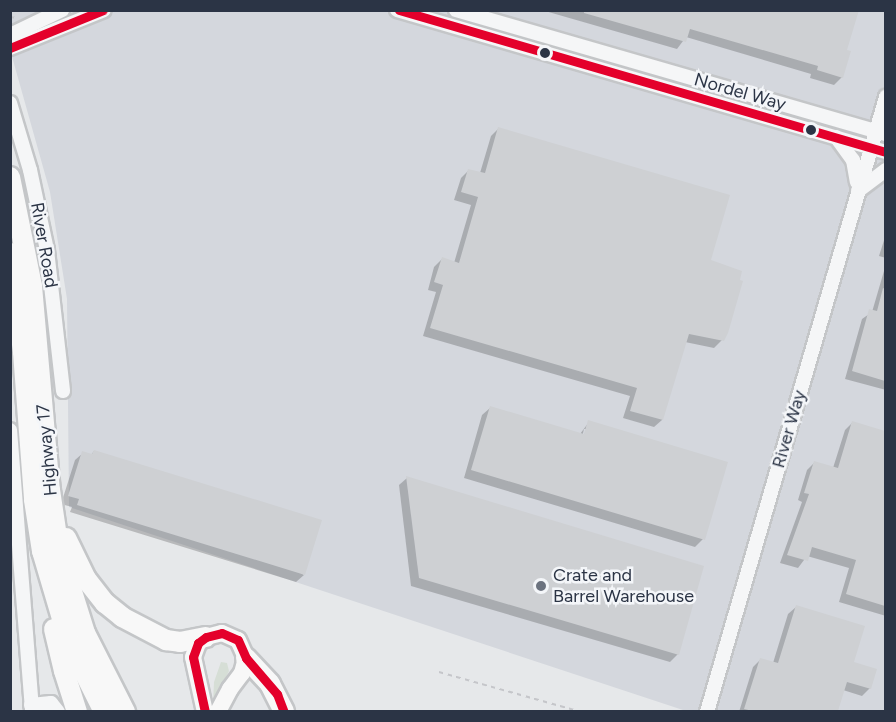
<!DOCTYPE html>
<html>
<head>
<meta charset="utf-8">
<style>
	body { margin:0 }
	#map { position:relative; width:896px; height:722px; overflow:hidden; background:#e6e8ea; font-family:Figtree,sans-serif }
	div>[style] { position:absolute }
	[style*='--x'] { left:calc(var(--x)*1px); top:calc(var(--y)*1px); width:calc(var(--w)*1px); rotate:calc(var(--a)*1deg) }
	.built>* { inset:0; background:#d4d7dd }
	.green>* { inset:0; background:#d6ded6 }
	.shadow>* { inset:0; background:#0003 }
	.building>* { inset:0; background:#ced0d3 }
	.path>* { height:1.5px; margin-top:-0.75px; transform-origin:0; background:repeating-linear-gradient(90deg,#c5c6ca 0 4.5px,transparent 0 9px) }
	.roads { filter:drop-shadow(2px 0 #c4c6c8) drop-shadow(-2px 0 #c4c6c8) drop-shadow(0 2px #c4c6c8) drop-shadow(0 -2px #c4c6c8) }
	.minor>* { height:14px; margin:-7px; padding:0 7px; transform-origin:7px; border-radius:7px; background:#f5f6f7 }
	.major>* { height:16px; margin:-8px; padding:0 8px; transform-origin:8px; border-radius:8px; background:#f8f8f8 }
	.highway>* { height:20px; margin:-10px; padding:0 10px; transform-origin:10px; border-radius:10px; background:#f8f8f8 }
	.bus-1>* { height:9px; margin:-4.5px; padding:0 4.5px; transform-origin:4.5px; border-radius:4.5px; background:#e4002b }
	.dots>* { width:16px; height:16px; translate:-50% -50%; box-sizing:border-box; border:3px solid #f4f6f9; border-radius:50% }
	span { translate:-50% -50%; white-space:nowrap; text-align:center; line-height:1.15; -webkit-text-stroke:5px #f4f6f9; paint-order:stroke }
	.street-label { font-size:18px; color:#2b3445 }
	.poi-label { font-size:18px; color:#2b3445 }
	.left { translate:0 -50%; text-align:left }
	.frame { position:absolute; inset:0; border:12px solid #2b3445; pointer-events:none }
</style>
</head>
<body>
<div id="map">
	<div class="built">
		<div style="clip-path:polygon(11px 10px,885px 11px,885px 711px,686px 711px,69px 507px,67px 299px,50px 192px,11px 53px)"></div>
	</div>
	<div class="green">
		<div style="clip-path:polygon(221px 662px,227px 663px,229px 671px,213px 704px,214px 682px)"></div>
	</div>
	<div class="shadow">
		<div style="clip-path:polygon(857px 10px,845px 51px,842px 77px,834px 85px,810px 78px,811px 74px,686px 37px,677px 49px,545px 11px)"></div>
		<div style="clip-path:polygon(499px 128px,709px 261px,722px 340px,714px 348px,685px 342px,662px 420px,654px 427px,623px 418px,630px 396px,423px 336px,436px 292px,428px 290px,434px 267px,442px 259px,454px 263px,471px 205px,454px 200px,461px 178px,469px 170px,480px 173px,491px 136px)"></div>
		<div style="clip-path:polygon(886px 234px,886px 258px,879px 256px)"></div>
		<div style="clip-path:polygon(886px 264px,886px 390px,845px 379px,862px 319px,872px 312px)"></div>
		<div style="clip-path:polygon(evenodd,490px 408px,580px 434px,589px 422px,703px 539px,695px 547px,464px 478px,482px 415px,490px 408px,584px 429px,587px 429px,581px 441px,584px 429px)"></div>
		<div style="clip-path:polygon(852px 423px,886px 433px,886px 616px,839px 602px,849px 568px,807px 556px,798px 568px,780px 563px,802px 502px,798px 500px,807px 470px,815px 462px,833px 468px,845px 430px)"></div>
		<div style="clip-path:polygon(94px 451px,304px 575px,296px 582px,70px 512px,72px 507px,61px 504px,75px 460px,83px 453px,91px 455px)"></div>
		<div style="clip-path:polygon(407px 478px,678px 654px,670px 662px,411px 586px,399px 485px)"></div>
		<div style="clip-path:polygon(796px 607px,852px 663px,870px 688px,862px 696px,843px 690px,836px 712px,739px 712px,753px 667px,760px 660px,773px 663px,788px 614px)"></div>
	</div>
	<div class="building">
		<div style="clip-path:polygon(584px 10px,859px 10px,847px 50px,851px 51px,843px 78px,817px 70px,818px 66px,690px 29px,686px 42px,584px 13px)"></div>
		<div style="clip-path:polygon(498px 127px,730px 195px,711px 260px,742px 271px,740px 280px,743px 281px,728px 333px,724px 341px,689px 334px,663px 420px,630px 411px,637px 388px,430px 328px,443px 285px,434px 282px,442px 257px,459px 263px,478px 197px,461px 192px,468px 169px,485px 173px)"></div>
		<div style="clip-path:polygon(883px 288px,885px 289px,885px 381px,852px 371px,869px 309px,877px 311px)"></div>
		<div style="clip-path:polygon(490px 406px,584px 434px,588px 420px,728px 462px,705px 540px,471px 470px)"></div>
		<div style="clip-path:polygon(852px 421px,885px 431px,885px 606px,846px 594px,856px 560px,812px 547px,808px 561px,787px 555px,809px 494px,804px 493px,814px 461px,838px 468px)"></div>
		<div style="clip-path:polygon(94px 450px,322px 520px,305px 575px,77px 505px,79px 499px,68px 496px,82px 451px,92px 454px)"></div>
		<div style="clip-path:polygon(406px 476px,704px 566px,679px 655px,419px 578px)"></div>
		<div style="clip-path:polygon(796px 605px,865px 626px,854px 662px,877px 669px,871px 689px,847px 682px,838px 711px,753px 711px,744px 709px,760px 658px,778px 663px)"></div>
	</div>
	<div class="path">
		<div style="--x:10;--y:17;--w:7;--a:8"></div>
		<div style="--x:439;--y:672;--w:148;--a:15.7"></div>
	</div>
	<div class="roads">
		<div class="minor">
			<div style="--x:397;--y:10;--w:509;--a:16.19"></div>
			<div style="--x:456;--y:10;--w:448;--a:16.1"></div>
			<div style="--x:10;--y:35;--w:58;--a:-25.7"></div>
			<div style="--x:10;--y:48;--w:101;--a:-22"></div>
			<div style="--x:10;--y:103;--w:70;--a:73.4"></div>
			<div style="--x:30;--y:170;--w:82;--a:78"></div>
			<div style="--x:47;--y:250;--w:142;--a:83.5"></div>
			<div style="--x:836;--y:137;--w:29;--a:54"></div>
			<div style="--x:853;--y:160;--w:22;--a:80"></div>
			<div style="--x:858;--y:191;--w:35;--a:-37"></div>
			<div style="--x:10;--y:430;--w:283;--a:85.5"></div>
			<div style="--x:31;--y:705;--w:20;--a:-6"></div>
			<div style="--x:51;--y:703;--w:11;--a:52"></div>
			<div style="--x:707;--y:712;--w:641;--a:-73.77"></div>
		</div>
		<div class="major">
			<div style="--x:205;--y:712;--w:56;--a:-102.3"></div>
			<div style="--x:193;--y:657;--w:15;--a:-70"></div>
			<div style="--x:198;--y:643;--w:10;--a:-37"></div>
			<div style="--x:206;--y:637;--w:16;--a:-14"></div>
			<div style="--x:222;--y:633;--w:17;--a:24"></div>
			<div style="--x:238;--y:640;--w:20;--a:66"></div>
			<div style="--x:246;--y:658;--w:16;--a:105"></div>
			<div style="--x:242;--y:673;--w:20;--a:127"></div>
			<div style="--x:230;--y:689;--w:26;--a:118"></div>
		</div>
		<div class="highway">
			<div style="--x:10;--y:177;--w:111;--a:78.6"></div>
			<div style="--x:32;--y:286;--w:205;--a:85"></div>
			<div style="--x:50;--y:490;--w:61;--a:81.5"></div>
			<div style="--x:59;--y:550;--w:87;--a:72.6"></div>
			<div style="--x:85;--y:633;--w:89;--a:63.1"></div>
			<div style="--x:10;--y:253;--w:100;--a:82.5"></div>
			<div style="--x:23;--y:352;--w:148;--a:85.7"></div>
			<div style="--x:34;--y:500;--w:52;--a:81.1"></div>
			<div style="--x:42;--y:551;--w:95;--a:73.5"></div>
			<div style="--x:69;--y:642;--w:78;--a:63.4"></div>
			<div style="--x:66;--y:538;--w:46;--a:64"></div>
			<div style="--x:86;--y:579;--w:31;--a:52"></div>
			<div style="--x:105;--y:603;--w:22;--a:39"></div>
			<div style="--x:122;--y:617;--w:50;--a:27.6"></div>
			<div style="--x:166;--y:640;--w:14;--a:8"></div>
			<div style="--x:180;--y:642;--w:26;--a:-11"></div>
			<div style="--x:54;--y:629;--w:43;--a:76.6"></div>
			<div style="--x:64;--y:671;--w:43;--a:72.4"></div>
			<div style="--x:246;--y:658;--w:35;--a:47"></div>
			<div style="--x:270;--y:684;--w:31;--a:63"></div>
		</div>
	</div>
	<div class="bus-1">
		<div style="--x:399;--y:10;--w:507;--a:16.26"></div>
		<div style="--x:10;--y:48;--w:100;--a:-22.2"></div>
		<div style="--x:205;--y:712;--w:56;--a:-102.3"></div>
		<div style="--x:193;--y:657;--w:15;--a:-70"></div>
		<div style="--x:198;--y:643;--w:10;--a:-37"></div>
		<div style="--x:206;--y:637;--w:16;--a:-14"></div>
		<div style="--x:222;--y:633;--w:17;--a:24"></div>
		<div style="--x:238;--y:640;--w:20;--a:66"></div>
		<div style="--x:246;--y:658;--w:48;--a:49.3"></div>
		<div style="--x:277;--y:694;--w:19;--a:69"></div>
	</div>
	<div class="dots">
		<div style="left:545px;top:53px;background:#2b3445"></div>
		<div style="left:811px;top:130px;background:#2b3445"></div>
		<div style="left:541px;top:586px;background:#6c737f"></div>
	</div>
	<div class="street-label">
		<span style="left:740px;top:92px;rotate:16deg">Nordel Way</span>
		<span style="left:44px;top:245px;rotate:80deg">River Road</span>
		<span style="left:789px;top:429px;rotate:-74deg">River Way</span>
		<span style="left:47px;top:450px;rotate:-95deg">Highway 17</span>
	</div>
	<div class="poi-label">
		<span class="left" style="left:553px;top:586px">Crate and<br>Barrel Warehouse</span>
	</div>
	<div class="frame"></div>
</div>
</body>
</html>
